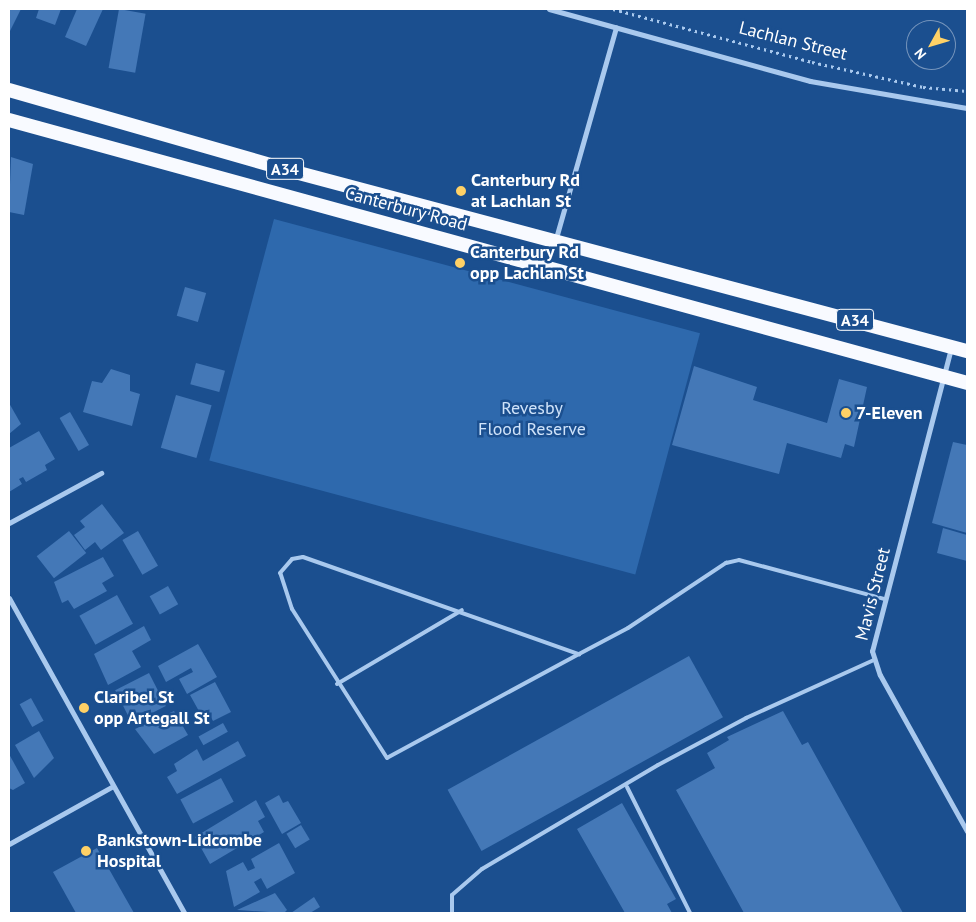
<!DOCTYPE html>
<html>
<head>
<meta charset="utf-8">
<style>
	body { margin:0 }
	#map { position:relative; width:976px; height:922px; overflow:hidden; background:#1b4f8f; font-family:"PT Sans",sans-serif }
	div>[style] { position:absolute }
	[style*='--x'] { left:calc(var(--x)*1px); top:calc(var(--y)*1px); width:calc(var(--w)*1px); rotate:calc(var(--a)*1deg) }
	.green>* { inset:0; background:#2e69ad; transform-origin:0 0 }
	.building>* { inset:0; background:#4478b7; transform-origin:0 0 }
	.path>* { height:3px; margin-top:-1.5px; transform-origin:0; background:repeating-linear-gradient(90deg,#a9c9ee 0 2.5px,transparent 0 6.5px) }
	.service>* { height:4px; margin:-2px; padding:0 2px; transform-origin:2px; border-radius:2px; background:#a9c9ee }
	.minor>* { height:5px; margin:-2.5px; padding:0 2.5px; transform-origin:2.5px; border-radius:2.5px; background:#a9c9ee }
	.trunk>* { height:14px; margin:-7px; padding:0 7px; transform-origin:7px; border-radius:7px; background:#f8faff }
	.dots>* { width:14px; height:14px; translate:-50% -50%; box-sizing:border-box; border:2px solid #1b4f8f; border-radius:50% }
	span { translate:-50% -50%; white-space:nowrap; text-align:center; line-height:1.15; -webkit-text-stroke:5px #1b4f8f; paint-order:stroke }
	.shield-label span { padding:1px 4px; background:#1b4f8f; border:1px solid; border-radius:4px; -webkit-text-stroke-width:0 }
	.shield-label { font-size:16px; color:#fff; font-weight:700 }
	.street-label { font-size:18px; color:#fff }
	.poi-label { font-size:18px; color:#fff; font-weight:700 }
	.left { translate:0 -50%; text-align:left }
	.park-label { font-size:18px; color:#cfe3fa }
	.frame { position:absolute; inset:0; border:10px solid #fff; pointer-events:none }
	.north { position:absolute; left:906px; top:20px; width:50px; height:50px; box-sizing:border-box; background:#1b4f8f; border:1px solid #7695bc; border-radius:50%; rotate:231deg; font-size:14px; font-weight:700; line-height:20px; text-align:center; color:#fff }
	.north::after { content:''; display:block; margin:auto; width:18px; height:22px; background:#ffd166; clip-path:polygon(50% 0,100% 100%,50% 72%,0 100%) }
</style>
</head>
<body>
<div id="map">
	<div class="green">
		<div style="left:274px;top:219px;width:441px;height:250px;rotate:15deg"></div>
	</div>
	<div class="building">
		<div style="clip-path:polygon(9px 9px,21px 9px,9px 33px)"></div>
		<div style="clip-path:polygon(39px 9px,61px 9px,55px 25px,36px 18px)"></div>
		<div style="clip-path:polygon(77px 9px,103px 9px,86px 46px,65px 37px)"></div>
		<div style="left:119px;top:9px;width:27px;height:60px;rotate:10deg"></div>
		<div style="clip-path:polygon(11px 157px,33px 164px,24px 215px,9px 212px)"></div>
		<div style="left:185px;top:287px;width:22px;height:30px;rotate:16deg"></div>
		<div style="left:196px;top:363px;width:30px;height:22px;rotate:15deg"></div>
		<div style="clip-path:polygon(694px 366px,757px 387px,753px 400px,827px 423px,839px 379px,867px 387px,854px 447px,845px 444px,841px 458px,787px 443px,779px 474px,672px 445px)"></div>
		<div style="clip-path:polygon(111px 369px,130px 375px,130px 391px,140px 394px,132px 426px,83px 412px,92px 381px,102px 383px)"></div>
		<div style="left:176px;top:395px;width:37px;height:55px;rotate:16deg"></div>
		<div style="clip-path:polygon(9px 403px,21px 424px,9px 434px)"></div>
		<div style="left:70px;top:412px;width:38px;height:12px;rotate:60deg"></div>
		<div style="clip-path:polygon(39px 431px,55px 459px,45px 465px,47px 470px,26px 482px,23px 477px,19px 479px,22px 484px,9px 492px,9px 448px)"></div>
		<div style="clip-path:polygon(953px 442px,967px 445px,967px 533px,932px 523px)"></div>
		<div style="clip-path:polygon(102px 504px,124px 533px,101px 550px,95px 542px,85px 550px,74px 535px,85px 527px,80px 521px)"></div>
		<div style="clip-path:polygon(943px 528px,967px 535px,967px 561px,937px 553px)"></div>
		<div style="left:69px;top:531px;width:28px;height:41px;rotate:52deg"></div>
		<div style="left:138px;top:531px;width:40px;height:18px;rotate:60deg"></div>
		<div style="clip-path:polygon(103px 557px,114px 576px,102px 583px,107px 591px,74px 609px,68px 600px,62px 603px,54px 582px)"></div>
		<div style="left:168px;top:586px;width:21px;height:21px;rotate:61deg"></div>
		<div style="left:117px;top:595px;width:33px;height:43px;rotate:61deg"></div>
		<div style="clip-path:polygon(144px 626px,151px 640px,132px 651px,141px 667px,108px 685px,94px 654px)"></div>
		<div style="clip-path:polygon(198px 644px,217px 677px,187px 694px,179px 679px,193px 672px,191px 668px,166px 682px,158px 666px)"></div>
		<div style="left:689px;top:656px;width:70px;height:276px;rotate:61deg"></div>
		<div style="left:149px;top:673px;width:37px;height:38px;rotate:63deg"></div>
		<div style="clip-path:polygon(215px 682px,231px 712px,213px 721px,207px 710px,200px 713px,190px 695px)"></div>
		<div style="left:31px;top:698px;width:26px;height:13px;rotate:61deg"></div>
		<div style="clip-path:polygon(174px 711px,188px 735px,154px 754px,135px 729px)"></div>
		<div style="clip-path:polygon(783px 711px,802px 745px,808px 742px,903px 913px,744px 913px,676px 790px,715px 768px,707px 753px,729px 740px,727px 737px)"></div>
		<div style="left:223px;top:723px;width:10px;height:28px;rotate:61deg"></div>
		<div style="clip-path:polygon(39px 731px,54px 758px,34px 778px,15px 745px)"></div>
		<div style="clip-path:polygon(238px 741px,246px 756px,177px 794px,167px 777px,177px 771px,174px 764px,197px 749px,203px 761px)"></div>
		<div style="clip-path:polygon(9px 754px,25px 783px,13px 790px,9px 788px)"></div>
		<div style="left:221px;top:778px;width:27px;height:46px;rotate:62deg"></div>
		<div style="clip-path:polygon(279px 795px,283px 803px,288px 801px,301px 823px,282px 834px,265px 803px)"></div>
		<div style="clip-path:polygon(256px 800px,265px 817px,258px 821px,264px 832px,210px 864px,195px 837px)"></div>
		<div style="clip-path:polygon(622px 803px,676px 899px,667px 904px,672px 913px,625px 913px,577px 829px)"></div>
		<div style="left:301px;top:825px;width:17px;height:17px;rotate:59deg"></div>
		<div style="clip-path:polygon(279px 843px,295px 873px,267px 889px,261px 878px,254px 882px,260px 892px,234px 907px,226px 871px,243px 862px,248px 871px,255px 868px,251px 859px)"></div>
		<div style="clip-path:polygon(97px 848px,134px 913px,76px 913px,53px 872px)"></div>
		<div style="clip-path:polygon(275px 893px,287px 910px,284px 913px,237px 910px)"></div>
		<div style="clip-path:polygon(314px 897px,320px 907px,310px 913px,291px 913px)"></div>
	</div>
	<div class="path">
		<div style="--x:613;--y:9;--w:206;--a:14.9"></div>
		<div style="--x:812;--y:62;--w:114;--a:12.7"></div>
		<div style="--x:923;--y:87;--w:44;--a:5.2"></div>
	</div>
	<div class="service">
		<div style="--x:579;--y:654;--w:218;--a:151.6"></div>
		<div style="--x:387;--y:758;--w:177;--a:-122.5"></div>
		<div style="--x:292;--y:609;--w:38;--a:-108"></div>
		<div style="--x:280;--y:573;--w:18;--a:-49"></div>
		<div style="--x:292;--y:559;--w:11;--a:-10"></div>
		<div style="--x:303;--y:557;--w:293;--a:19.4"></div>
		<div style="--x:579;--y:654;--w:55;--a:-28"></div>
		<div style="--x:628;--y:628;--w:118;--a:-33.6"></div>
		<div style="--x:726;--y:563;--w:13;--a:-13"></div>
		<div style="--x:739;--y:560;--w:151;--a:15"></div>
		<div style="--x:337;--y:684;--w:145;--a:-30.6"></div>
		<div style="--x:627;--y:787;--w:141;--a:63.4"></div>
		<div style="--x:452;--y:913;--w:18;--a:-90"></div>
		<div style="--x:452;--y:895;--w:40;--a:-41"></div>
		<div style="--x:482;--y:869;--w:204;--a:-30.6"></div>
		<div style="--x:658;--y:765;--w:100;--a:-28.1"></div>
		<div style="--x:746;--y:718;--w:141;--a:-24.4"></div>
	</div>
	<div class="minor">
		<div style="--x:549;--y:9;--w:271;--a:15.4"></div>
		<div style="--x:810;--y:81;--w:159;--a:9.8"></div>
		<div style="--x:556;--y:238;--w:219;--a:-74.1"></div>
		<div style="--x:951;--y:348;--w:313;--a:104.6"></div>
		<div style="--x:872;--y:651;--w:25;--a:72"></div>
		<div style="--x:880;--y:675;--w:179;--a:60.9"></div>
		<div style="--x:9;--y:523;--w:105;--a:-28.5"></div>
		<div style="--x:9;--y:598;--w:360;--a:60.9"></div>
		<div style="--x:9;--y:844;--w:119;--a:-29.1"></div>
	</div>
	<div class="trunk">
		<div style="--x:9;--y:90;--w:298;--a:16"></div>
		<div style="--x:295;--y:172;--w:695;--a:14.92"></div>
		<div style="--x:9;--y:120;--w:993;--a:15.35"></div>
	</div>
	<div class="dots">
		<div style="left:461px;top:191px;background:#ffd166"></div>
		<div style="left:460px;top:263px;background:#ffd166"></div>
		<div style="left:846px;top:413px;background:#ffd166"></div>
		<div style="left:84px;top:708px;background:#ffd166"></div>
		<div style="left:86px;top:851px;background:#ffd166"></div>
	</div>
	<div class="shield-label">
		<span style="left:285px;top:169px">A34</span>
		<span style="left:855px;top:320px">A34</span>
	</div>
	<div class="street-label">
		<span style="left:793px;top:41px;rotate:14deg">Lachlan Street</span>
		<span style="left:406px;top:209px;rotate:15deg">Canterbury Road</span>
		<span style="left:873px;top:594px;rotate:-76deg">Mavis Street</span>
	</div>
	<div class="poi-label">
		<span class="left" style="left:471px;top:191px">Canterbury Rd<br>at Lachlan St</span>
		<span class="left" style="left:470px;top:263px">Canterbury Rd<br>opp Lachlan St</span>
		<span class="left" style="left:856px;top:413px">7-Eleven</span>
		<span class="left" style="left:94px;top:708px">Claribel St<br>opp Artegall St</span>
		<span class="left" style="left:97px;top:851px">Bankstown-Lidcombe<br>Hospital</span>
	</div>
	<div class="park-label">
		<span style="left:532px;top:419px">Revesby<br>Flood Reserve</span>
	</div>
	<div class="frame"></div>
	<div class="north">N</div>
</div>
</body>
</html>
